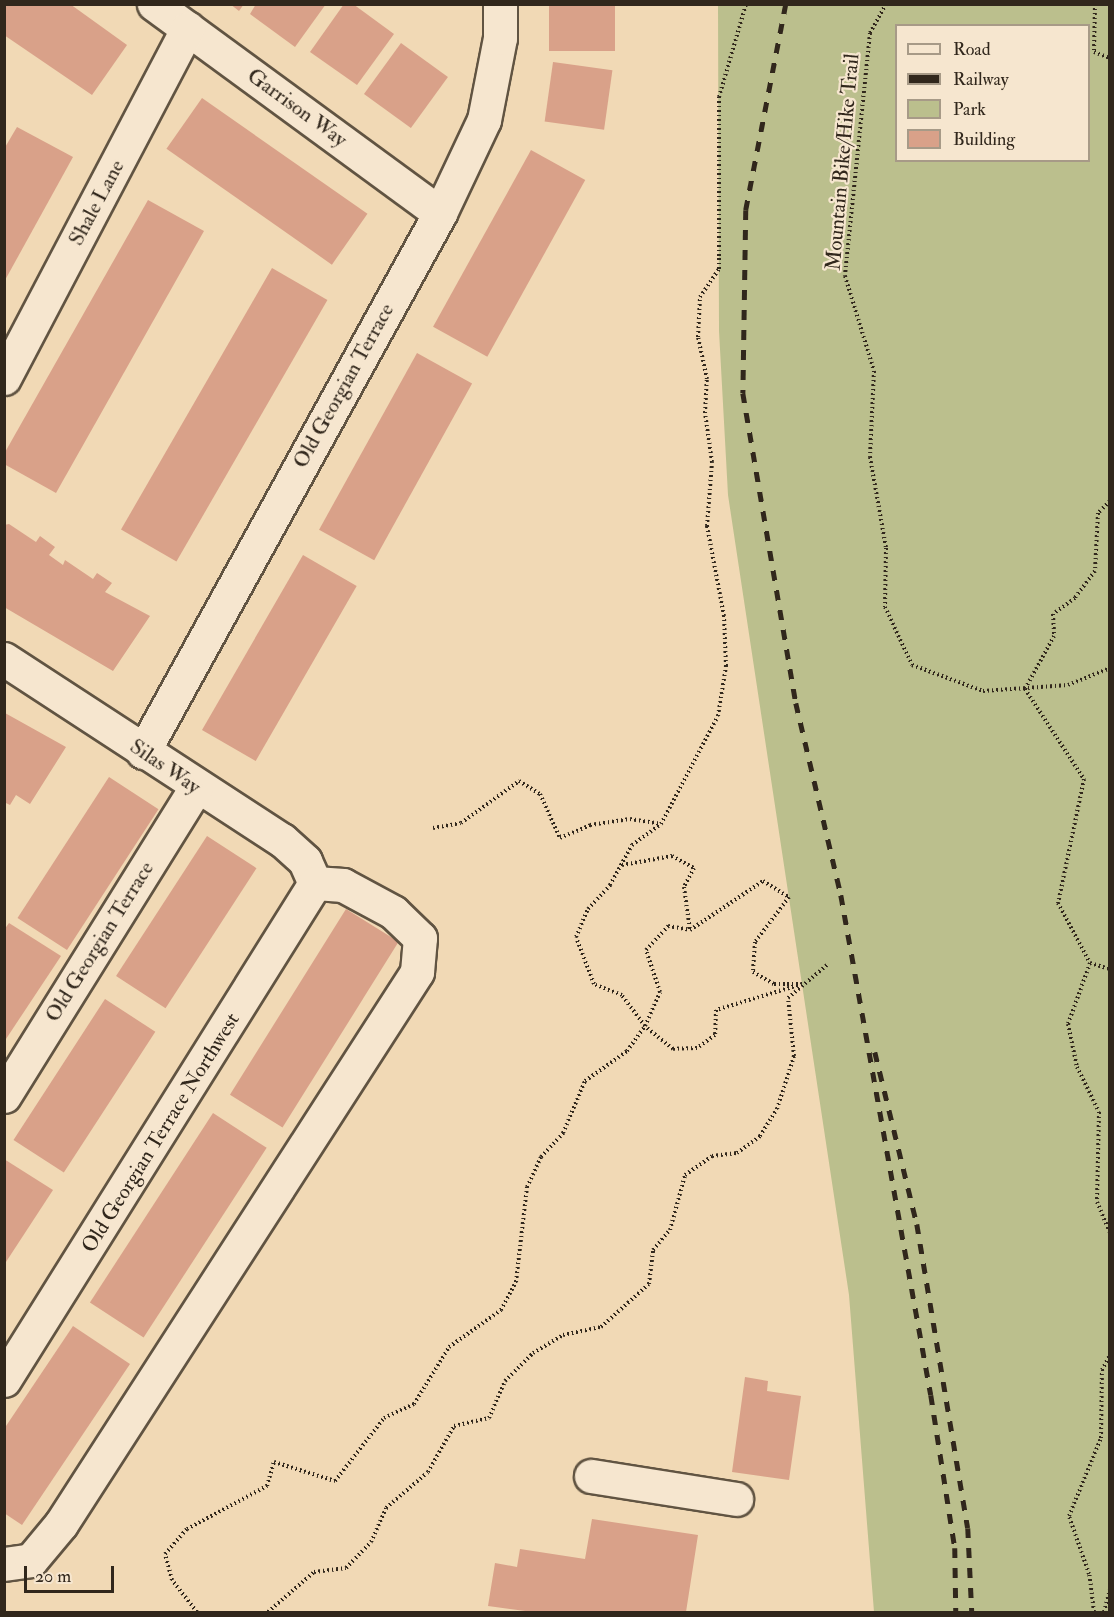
<!DOCTYPE html>
<html>
<head>
<meta charset="utf-8">
<style>
	body { margin:0 }
	#map { position:relative; width:1114px; height:1617px; overflow:hidden; background:#f1d9b5; font-family:"IM FELL Double Pica",serif }
	div>[style] { position:absolute }
	[style*='--x'] { left:calc(var(--x)*1px); top:calc(var(--y)*1px); width:calc(var(--w)*1px); rotate:calc(var(--a)*1deg) }
	.green>* { inset:0; background:#bbbf8d }
	.building>* { inset:0; background:#d9a189; transform-origin:0 0 }
	.path>* { height:4px; margin-top:-2px; transform-origin:0; background:repeating-linear-gradient(90deg,#31271c 0 1.5px,transparent 0 4.5px) }
	.roads { filter:drop-shadow(2px 0 #615442) drop-shadow(-2px 0 #615442) drop-shadow(0 2px #615442) drop-shadow(0 -2px #615442) }
	.minor>* { height:33px; margin:-16.5px; padding:0 16.5px; transform-origin:16.5px; border-radius:16.5px; background:#f6e6cf }
	.rail>* { height:4.5px; margin-top:-2.25px; transform-origin:0; background:repeating-linear-gradient(90deg,#31271c 0 10px,transparent 0 20px) }
	span { translate:-50% -50%; white-space:nowrap; text-align:center; line-height:1.15; -webkit-text-stroke:4.5px #f6e6cf; paint-order:stroke }
	.street-label { font-size:21px; color:#31271c }
	.frame { position:absolute; inset:0; border:6px solid #31271c; pointer-events:none }
	.legend { position:absolute; left:895px; top:24px; width:195px; height:138px; box-sizing:border-box; background:#f6e6cf; border:2px solid #a79a87; margin:0; padding:8px 10px; list-style:none; font-size:18px; color:#31271c }
	.legend li { display:flex; align-items:center; gap:12px; height:30px }
	.legend b { width:30px; border:2px solid #a79a87 }
	.scale { position:absolute; left:24px; top:1566px; width:90px; height:27px; box-sizing:border-box; border:3px solid #31271c; border-top:0; padding-left:8px; font-size:18px; line-height:21px; white-space:nowrap; color:#31271c; -webkit-text-stroke:4px #f6e6cf; paint-order:stroke }
</style>
</head>
<body>
<div id="map">
	<div class="green">
		<div style="clip-path:polygon(evenodd,718px 5px,1109px 5px,1109px 1612px,874px 1612px,849px 1295px,728px 495px,719px 331px,718px 5px,896px 26px,1088px 26px,1088px 160px,896px 160px,896px 26px)"></div>
	</div>
	<div class="building">
		<div style="clip-path:polygon(4px 4px,70px 4px,127px 45px,92px 95px,4px 35px)"></div>
		<div style="clip-path:polygon(230px 4px,244px 4px,239px 11px)"></div>
		<div style="clip-path:polygon(256px 4px,326px 4px,295px 47px,250px 14px)"></div>
		<div style="clip-path:polygon(344px 4px,353px 4px,394px 34px,357px 85px,310px 52px)"></div>
		<div style="left:549px;top:4px;width:66px;height:47px"></div>
		<div style="left:401px;top:43px;width:58px;height:63px;rotate:36deg"></div>
		<div style="left:553px;top:62px;width:60px;height:60px;rotate:8deg"></div>
		<div style="left:202px;top:98px;width:202px;height:62px;rotate:35deg"></div>
		<div style="clip-path:polygon(17px 127px,73px 157px,4px 282px,4px 149px)"></div>
		<div style="left:531px;top:150px;width:62px;height:202px;rotate:29deg"></div>
		<div style="clip-path:polygon(148px 200px,204px 231px,56px 493px,4px 464px,4px 454px)"></div>
		<div style="left:272px;top:268px;width:64px;height:302px;rotate:30deg"></div>
		<div style="left:417px;top:353px;width:63px;height:202px;rotate:29deg"></div>
		<div style="clip-path:polygon(9px 524px,36px 542px,40px 536px,55px 547px,49px 555px,63px 565px,65px 560px,93px 579px,97px 573px,112px 583px,105px 592px,150px 616px,113px 671px,4px 607px,4px 525px)"></div>
		<div style="left:303px;top:555px;width:62px;height:202px;rotate:30deg"></div>
		<div style="clip-path:polygon(4px 706px,5px 713px,66px 747px,30px 804px,16px 795px,10px 805px,4px 802px)"></div>
		<div style="left:109px;top:777px;width:59px;height:168px;rotate:33deg"></div>
		<div style="left:207px;top:836px;width:59px;height:167px;rotate:33deg"></div>
		<div style="left:346px;top:909px;width:62px;height:219px;rotate:32deg"></div>
		<div style="clip-path:polygon(9px 923px,61px 956px,4px 1042px,4px 930px)"></div>
		<div style="left:105px;top:999px;width:60px;height:168px;rotate:33deg"></div>
		<div style="left:213px;top:1113px;width:64px;height:226px;rotate:33deg"></div>
		<div style="clip-path:polygon(4px 1159px,53px 1190px,4px 1265px)"></div>
		<div style="clip-path:polygon(73px 1326px,130px 1364px,22px 1525px,4px 1513px,4px 1429px)"></div>
		<div style="clip-path:polygon(745px 1377px,768px 1381px,767px 1391px,801px 1396px,789px 1480px,732px 1472px)"></div>
		<div style="clip-path:polygon(592px 1519px,698px 1535px,686px 1612px,533px 1612px,488px 1606px,495px 1563px,517px 1567px,520px 1549px,585px 1559px)"></div>
	</div>
	<div class="path">
		<div style="--x:886;--y:4;--w:33;--a:119"></div>
		<div style="--x:870;--y:33;--w:244;--a:95.9"></div>
		<div style="--x:845;--y:276;--w:99;--a:73"></div>
		<div style="--x:874;--y:371;--w:86;--a:92.7"></div>
		<div style="--x:870;--y:457;--w:92;--a:80"></div>
		<div style="--x:886;--y:548;--w:59;--a:91"></div>
		<div style="--x:885;--y:607;--w:64;--a:65"></div>
		<div style="--x:912;--y:665;--w:76;--a:20.1"></div>
		<div style="--x:983;--y:691;--w:85;--a:-4"></div>
		<div style="--x:1068;--y:685;--w:45;--a:-22"></div>
		<div style="--x:1095;--y:4;--w:48;--a:91.2"></div>
		<div style="--x:1094;--y:52;--w:17;--a:21"></div>
		<div style="--x:1110;--y:501;--w:17;--a:135"></div>
		<div style="--x:1098;--y:513;--w:58;--a:93"></div>
		<div style="--x:1095;--y:571;--w:34;--a:127"></div>
		<div style="--x:1075;--y:598;--w:27;--a:144"></div>
		<div style="--x:1053;--y:614;--w:22;--a:87"></div>
		<div style="--x:1054;--y:636;--w:60;--a:118.7"></div>
		<div style="--x:1025;--y:689;--w:108;--a:56.8"></div>
		<div style="--x:1084;--y:779;--w:127;--a:101.8"></div>
		<div style="--x:1058;--y:903;--w:68;--a:61.9"></div>
		<div style="--x:1090;--y:963;--w:65;--a:109.8"></div>
		<div style="--x:1068;--y:1024;--w:44;--a:78.2"></div>
		<div style="--x:1077;--y:1067;--w:50;--a:63.9"></div>
		<div style="--x:1099;--y:1112;--w:90;--a:91.3"></div>
		<div style="--x:1097;--y:1202;--w:33;--a:67"></div>
		<div style="--x:433;--y:828;--w:28;--a:-10"></div>
		<div style="--x:461;--y:823;--w:72;--a:-35.9"></div>
		<div style="--x:519;--y:781;--w:25;--a:32"></div>
		<div style="--x:540;--y:794;--w:48;--a:65.6"></div>
		<div style="--x:560;--y:838;--w:33;--a:-23"></div>
		<div style="--x:590;--y:825;--w:40;--a:-8.5"></div>
		<div style="--x:630;--y:819;--w:31;--a:9"></div>
		<div style="--x:622;--y:865;--w:51;--a:-10.2"></div>
		<div style="--x:672;--y:856;--w:25;--a:29"></div>
		<div style="--x:694;--y:868;--w:21;--a:118"></div>
		<div style="--x:684;--y:887;--w:43;--a:82.1"></div>
		<div style="--x:763;--y:881;--w:31;--a:32"></div>
		<div style="--x:789;--y:897;--w:56;--a:127.1"></div>
		<div style="--x:755;--y:942;--w:30;--a:94"></div>
		<div style="--x:753;--y:972;--w:24;--a:30"></div>
		<div style="--x:774;--y:984;--w:28;--a:0"></div>
		<div style="--x:802;--y:984;--w:90;--a:163.2"></div>
		<div style="--x:716;--y:1010;--w:25;--a:92"></div>
		<div style="--x:715;--y:1035;--w:22;--a:144"></div>
		<div style="--x:697;--y:1048;--w:24;--a:178"></div>
		<div style="--x:673;--y:1049;--w:36;--a:-141"></div>
		<div style="--x:645;--y:1026;--w:37;--a:-66"></div>
		<div style="--x:660;--y:992;--w:44;--a:-108.4"></div>
		<div style="--x:646;--y:950;--w:33;--a:-47"></div>
		<div style="--x:668;--y:926;--w:22;--a:10"></div>
		<div style="--x:690;--y:930;--w:88;--a:-33.9"></div>
		<div style="--x:1090;--y:963;--w:21;--a:17"></div>
		<div style="--x:197;--y:1612;--w:41;--a:-128"></div>
		<div style="--x:172;--y:1580;--w:27;--a:-105"></div>
		<div style="--x:165;--y:1554;--w:33;--a:-49"></div>
		<div style="--x:187;--y:1529;--w:91;--a:-28.3"></div>
		<div style="--x:267;--y:1486;--w:25;--a:-74"></div>
		<div style="--x:274;--y:1462;--w:64;--a:17.3"></div>
		<div style="--x:335;--y:1481;--w:80;--a:-52.1"></div>
		<div style="--x:384;--y:1418;--w:33;--a:-25"></div>
		<div style="--x:414;--y:1404;--w:67;--a:-58.4"></div>
		<div style="--x:449;--y:1347;--w:64;--a:-35.4"></div>
		<div style="--x:501;--y:1310;--w:32;--a:-62"></div>
		<div style="--x:516;--y:1282;--w:96;--a:-83.4"></div>
		<div style="--x:527;--y:1187;--w:33;--a:-65"></div>
		<div style="--x:541;--y:1157;--w:33;--a:-47"></div>
		<div style="--x:563;--y:1133;--w:56;--a:-67.1"></div>
		<div style="--x:585;--y:1081;--w:52;--a:-35.5"></div>
		<div style="--x:627;--y:1051;--w:31;--a:-54"></div>
		<div style="--x:645;--y:1026;--w:39;--a:-127"></div>
		<div style="--x:622;--y:995;--w:30;--a:-159"></div>
		<div style="--x:594;--y:984;--w:50;--a:-111"></div>
		<div style="--x:576;--y:937;--w:30;--a:-67"></div>
		<div style="--x:588;--y:909;--w:33;--a:-47"></div>
		<div style="--x:610;--y:885;--w:46;--a:-61.2"></div>
		<div style="--x:632;--y:845;--w:36;--a:-36"></div>
		<div style="--x:661;--y:824;--w:122;--a:-62.2"></div>
		<div style="--x:718;--y:716;--w:51;--a:-80.9"></div>
		<div style="--x:726;--y:666;--w:50;--a:-92.3"></div>
		<div style="--x:724;--y:616;--w:92;--a:-100.7"></div>
		<div style="--x:707;--y:526;--w:64;--a:-85.5"></div>
		<div style="--x:712;--y:462;--w:49;--a:-98.1"></div>
		<div style="--x:705;--y:413;--w:34;--a:-87"></div>
		<div style="--x:707;--y:379;--w:43;--a:-102.1"></div>
		<div style="--x:698;--y:337;--w:40;--a:-87.1"></div>
		<div style="--x:700;--y:297;--w:34;--a:-56"></div>
		<div style="--x:719;--y:269;--w:172;--a:-90"></div>
		<div style="--x:719;--y:97;--w:97;--a:-73.8"></div>
		<div style="--x:268;--y:1612;--w:61;--a:-41"></div>
		<div style="--x:314;--y:1572;--w:32;--a:-7"></div>
		<div style="--x:346;--y:1568;--w:36;--a:-46"></div>
		<div style="--x:371;--y:1542;--w:37;--a:-66"></div>
		<div style="--x:386;--y:1508;--w:55;--a:-40.6"></div>
		<div style="--x:428;--y:1472;--w:53;--a:-60.5"></div>
		<div style="--x:454;--y:1426;--w:36;--a:-13"></div>
		<div style="--x:489;--y:1418;--w:40;--a:-66.6"></div>
		<div style="--x:505;--y:1381;--w:40;--a:-45"></div>
		<div style="--x:533;--y:1353;--w:35;--a:-31"></div>
		<div style="--x:563;--y:1335;--w:39;--a:-12"></div>
		<div style="--x:601;--y:1327;--w:64;--a:-41.9"></div>
		<div style="--x:649;--y:1284;--w:34;--a:-83"></div>
		<div style="--x:653;--y:1250;--w:26;--a:-50"></div>
		<div style="--x:670;--y:1230;--w:57;--a:-74.7"></div>
		<div style="--x:685;--y:1175;--w:33;--a:-35"></div>
		<div style="--x:712;--y:1156;--w:25;--a:-7"></div>
		<div style="--x:737;--y:1153;--w:29;--a:-36"></div>
		<div style="--x:760;--y:1136;--w:32;--a:-58"></div>
		<div style="--x:777;--y:1109;--w:56;--a:-72.2"></div>
		<div style="--x:794;--y:1056;--w:58;--a:-95.9"></div>
		<div style="--x:788;--y:998;--w:51;--a:-40.2"></div>
		<div style="--x:1094;--y:1612;--w:38;--a:-97"></div>
		<div style="--x:1089;--y:1574;--w:61;--a:-109"></div>
		<div style="--x:1069;--y:1516;--w:84;--a:-67.7"></div>
		<div style="--x:1101;--y:1438;--w:68;--a:-89.2"></div>
		<div style="--x:1102;--y:1370;--w:17;--a:-62"></div>
		<div style="--x:1104;--y:1612;--w:24;--a:-75"></div>
	</div>
	<div class="roads">
		<div class="minor">
			<div style="--x:154;--y:4;--w:354;--a:36.2"></div>
			<div style="--x:4;--y:378;--w:395;--a:-62.3"></div>
			<div style="--x:4;--y:659;--w:332;--a:33.1"></div>
			<div style="--x:282;--y:840;--w:31;--a:42"></div>
			<div style="--x:305;--y:861;--w:24;--a:66"></div>
			<div style="--x:143;--y:752;--w:615;--a:-61.14"></div>
			<div style="--x:440;--y:213;--w:103;--a:-64.7"></div>
			<div style="--x:484;--y:120;--w:84;--a:-79"></div>
			<div style="--x:500;--y:38;--w:34;--a:-90"></div>
			<div style="--x:4;--y:1096;--w:363;--a:-58.1"></div>
			<div style="--x:4;--y:1380;--w:586;--a:-57.96"></div>
			<div style="--x:591;--y:1476;--w:147;--a:9"></div>
			<div style="--x:4;--y:1564;--w:27;--a:-8"></div>
			<div style="--x:31;--y:1560;--w:47;--a:-50.2"></div>
			<div style="--x:61;--y:1524;--w:657;--a:-57.18"></div>
			<div style="--x:417;--y:972;--w:34;--a:-85"></div>
			<div style="--x:420;--y:938;--w:37;--a:-136"></div>
			<div style="--x:393;--y:912;--w:57;--a:-151.6"></div>
			<div style="--x:343;--y:885;--w:28;--a:-176"></div>
		</div>
	</div>
	<div class="rail">
		<div style="--x:786;--y:4;--w:210;--a:101"></div>
		<div style="--x:746;--y:210;--w:183;--a:90.9"></div>
		<div style="--x:743;--y:393;--w:314;--a:80.3"></div>
		<div style="--x:796;--y:703;--w:197;--a:76.8"></div>
		<div style="--x:841;--y:895;--w:508;--a:79.8"></div>
		<div style="--x:931;--y:1395;--w:155;--a:81.1"></div>
		<div style="--x:955;--y:1548;--w:64;--a:89.1"></div>
		<div style="--x:875;--y:1052;--w:177;--a:76.3"></div>
		<div style="--x:917;--y:1224;--w:308;--a:80.5"></div>
		<div style="--x:968;--y:1528;--w:84;--a:87.3"></div>
	</div>
	<div class="street-label">
		<span style="left:297px;top:108px;rotate:36deg">Garrison Way</span>
		<span style="left:843px;top:162px;rotate:-85deg">Mountain Bike/Hike Trail</span>
		<span style="left:97px;top:203px;rotate:-62deg">Shale Lane</span>
		<span style="left:344px;top:386px;rotate:-61deg">Old Georgian Terrace</span>
		<span style="left:165px;top:767px;rotate:34deg">Silas Way</span>
		<span style="left:100px;top:942px;rotate:-58deg">Old Georgian Terrace</span>
		<span style="left:161px;top:1133px;rotate:-58deg">Old Georgian Terrace Northwest</span>
	</div>
	<div class="frame"></div>
	<ul class="legend">
	<li><b style="height:8px;background:#f6e6cf"></b>Road</li>
	<li><b style="height:8px;background:#31271c"></b>Railway</li>
	<li><b style="height:16px;background:#bbbf8d"></b>Park</li>
	<li><b style="height:16px;background:#d9a189"></b>Building</li>
	</ul>
	<div class="scale">20 m</div>
</div>
</body>
</html>
